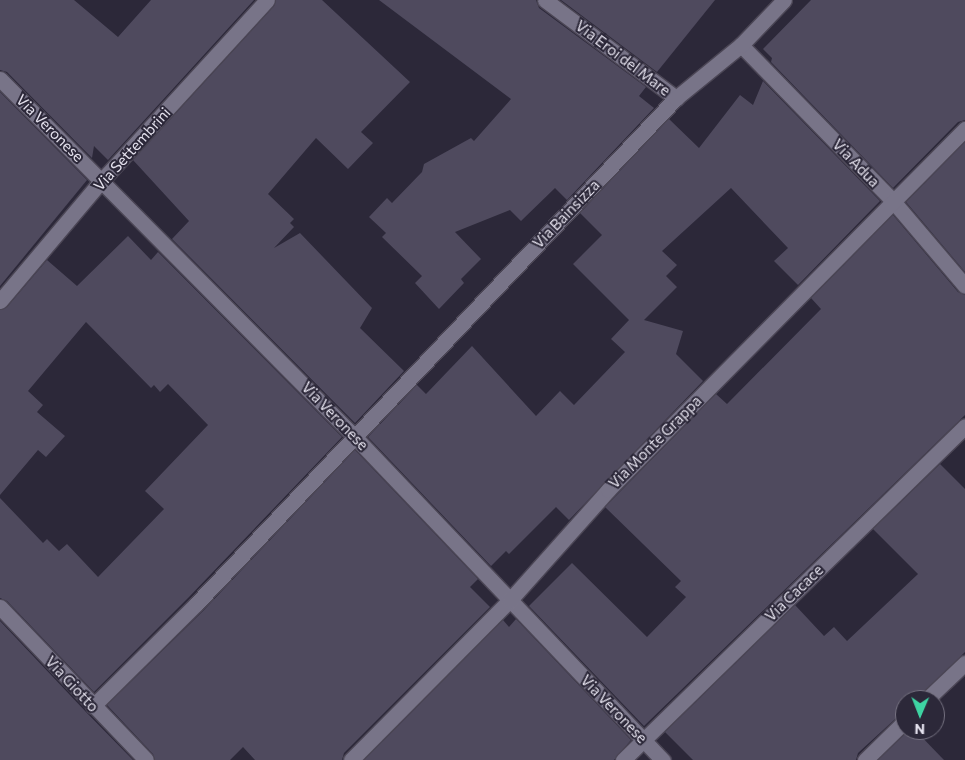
<!DOCTYPE html>
<html>
<head>
<meta charset="utf-8">
<style>
	body { margin:0 }
	#map { position:relative; width:965px; height:760px; overflow:hidden; background:#2c2839; font-family:Commissioner,sans-serif }
	div>[style] { position:absolute }
	[style*='--x'] { left:calc(var(--x)*1px); top:calc(var(--y)*1px); width:calc(var(--w)*1px); rotate:calc(var(--a)*1deg) }
	.building>* { inset:0; background:#4f4a5e }
	.roads { filter:drop-shadow(1px 0 #4b4655) drop-shadow(-1px 0 #4b4655) drop-shadow(0 1px #4b4655) drop-shadow(0 -1px #4b4655) }
	.street>* { height:15px; margin:-7.5px; padding:0 7.5px; transform-origin:7.5px; border-radius:7.5px; background:#787488 }
	.secondary>* { height:15px; margin:-7.5px; padding:0 7.5px; transform-origin:7.5px; border-radius:7.5px; background:#787488 }
	span { translate:-50% -50%; white-space:nowrap; text-align:center; line-height:1.15; -webkit-text-stroke:4px #2c2839; paint-order:stroke }
	.street-label { font-size:15px; color:#e4e1ed }
	.north { position:absolute; left:895px; top:690px; width:50px; height:50px; box-sizing:border-box; background:#2c2839; border:1px solid #767281; border-radius:50%; rotate:181deg; font-size:14px; font-weight:700; line-height:20px; text-align:center; color:#e4e1ed }
	.north::after { content:''; display:block; margin:auto; width:18px; height:22px; background:#3ed4a3; clip-path:polygon(50% 0,100% 100%,50% 72%,0 100%) }
</style>
</head>
<body>
<div id="map">
	<div class="building">
		<div style="clip-path:polygon(0 0,74px 0,118px 37px,151px 0,254px 0,108px 160px,94px 146px,92px 158px,7px 72px,0 70px)"></div>
		<div style="clip-path:polygon(276px 0,322px 0,410px 82px,361px 132px,373px 143px,348px 169px,316px 138px,268px 194px,294px 219px,290px 223px,294px 227px,274px 248px,300px 233px,372px 308px,360px 328px,404px 371px,355px 423px,172px 239px,189px 221px,133px 160px,274px 6px)"></div>
		<div style="clip-path:polygon(379px 0,536px 0,539px 8px,646px 87px,639px 96px,654px 108px,567px 200px,555px 188px,521px 221px,510px 210px,455px 232px,481px 259px,461px 279px,464px 283px,439px 309px,415px 283px,422px 276px,382px 237px,386px 233px,369px 217px,387px 198px,392px 203px,422px 172px,424px 164px,471px 138px,474px 141px,511px 99px)"></div>
		<div style="clip-path:polygon(561px 0,715px 0,657px 72px)"></div>
		<div style="clip-path:polygon(811px 0,965px 0,965px 120px,958px 122px,893px 188px,771px 62px,772px 58px,763px 49px)"></div>
		<div style="clip-path:polygon(763px 81px,880px 201px,798px 285px,774px 261px,788px 248px,731px 188px,662px 251px,677px 265px,666px 276px,677px 287px,644px 320px,683px 331px,676px 354px,703px 381px,569px 520px,556px 507px,509px 554px,506px 551px,491px 566px,368px 437px,417px 385px,426px 394px,472px 346px,536px 416px,560px 391px,574px 405px,625px 352px,611px 339px,629px 320px,573px 264px,602px 235px,580px 213px,669px 119px,699px 148px,740px 95px,753px 105px)"></div>
		<div style="clip-path:polygon(0 92px,87px 180px,0 286px)"></div>
		<div style="clip-path:polygon(965px 142px,965px 272px,906px 202px)"></div>
		<div style="clip-path:polygon(893px 215px,958px 292px,965px 295px,965px 415px,644px 726px,529px 606px,572px 563px,647px 637px,686px 597px,675px 587px,681px 581px,605px 507px,716px 394px,727px 404px,821px 309px,811px 298px)"></div>
		<div style="clip-path:polygon(128px 236px,151px 260px,158px 252px,342px 437px,189px 597px,94px 692px,7px 601px,0 598px,0 498px,43px 543px,47px 539px,59px 551px,67px 544px,98px 577px,164px 509px,145px 491px,208px 425px,168px 384px,160px 392px,154px 385px,151px 388px,86px 322px,28px 391px,43px 405px,37px 412px,65px 436px,46px 457px,38px 450px,0 495px,0 310px,7px 307px,47px 260px,77px 286px)"></div>
		<div style="clip-path:polygon(355px 450px,478px 579px,470px 587px,490px 607px,344px 753px,342px 760px,255px 760px,243px 747px,230px 760px,155px 760px,153px 754px,107px 705px,203px 611px)"></div>
		<div style="clip-path:polygon(940px 464px,965px 489px,965px 652px,916px 700px,905px 700px,905px 710px,858px 753px,856px 760px,693px 760px,665px 732px,795px 605px,824px 636px,834px 627px,847px 641px,918px 574px,873px 529px)"></div>
		<div style="clip-path:polygon(516px 619px,631px 740px,614px 760px,364px 760px,503px 620px,509px 627px)"></div>
		<div style="clip-path:polygon(0 621px,86px 712px,133px 760px,0 760px)"></div>
		<div style="clip-path:polygon(909px 730px,915px 730px,944px 760px,878px 760px)"></div>
	</div>
	<div class="roads">
		<div class="street">
			<div style="--x:545;--y:0;--w:164;--a:36.8"></div>
			<div style="--x:741;--y:45;--w:218;--a:45.7"></div>
			<div style="--x:893;--y:201;--w:111;--a:49.7"></div>
			<div style="--x:0;--y:79;--w:503;--a:45.24"></div>
			<div style="--x:354;--y:436;--w:448;--a:46.4"></div>
			<div style="--x:0;--y:301;--w:158;--a:-49.9"></div>
			<div style="--x:102;--y:180;--w:244;--a:-47.5"></div>
			<div style="--x:926;--y:700;--w:54;--a:-43.5"></div>
			<div style="--x:93;--y:706;--w:145;--a:-44.7"></div>
			<div style="--x:196;--y:604;--w:697;--a:-46.51"></div>
			<div style="--x:676;--y:98;--w:84;--a:-39.2"></div>
			<div style="--x:741;--y:45;--w:62;--a:-46.3"></div>
			<div style="--x:351;--y:760;--w:226;--a:-45.2"></div>
			<div style="--x:510;--y:600;--w:147;--a:-48.3"></div>
			<div style="--x:608;--y:490;--w:508;--a:-45.32"></div>
			<div style="--x:623;--y:760;--w:478;--a:-44.3"></div>
			<div style="--x:865;--y:760;--w:56;--a:-44.3"></div>
		</div>
		<div class="secondary">
			<div style="--x:0;--y:607;--w:211;--a:46.3"></div>
		</div>
	</div>
	<div class="street-label">
		<span style="left:623px;top:58px;rotate:37deg">Via Eroi del Mare</span>
		<span style="left:50px;top:128px;rotate:45deg">Via Veronese</span>
		<span style="left:132px;top:149px;rotate:-48deg">Via Settembrini</span>
		<span style="left:856px;top:163px;rotate:46deg">Via Adua</span>
		<span style="left:566px;top:214px;rotate:-46deg">Via Bainsizza</span>
		<span style="left:335px;top:416px;rotate:46deg">Via Veronese</span>
		<span style="left:655px;top:442px;rotate:-45deg">Via Monte Grappa</span>
		<span style="left:794px;top:593px;rotate:-44deg">Via Cacace</span>
		<span style="left:72px;top:684px;rotate:47deg">Via Giotto</span>
		<span style="left:614px;top:709px;rotate:46deg">Via Veronese</span>
	</div>
	<div class="north">N</div>
</div>
</body>
</html>
